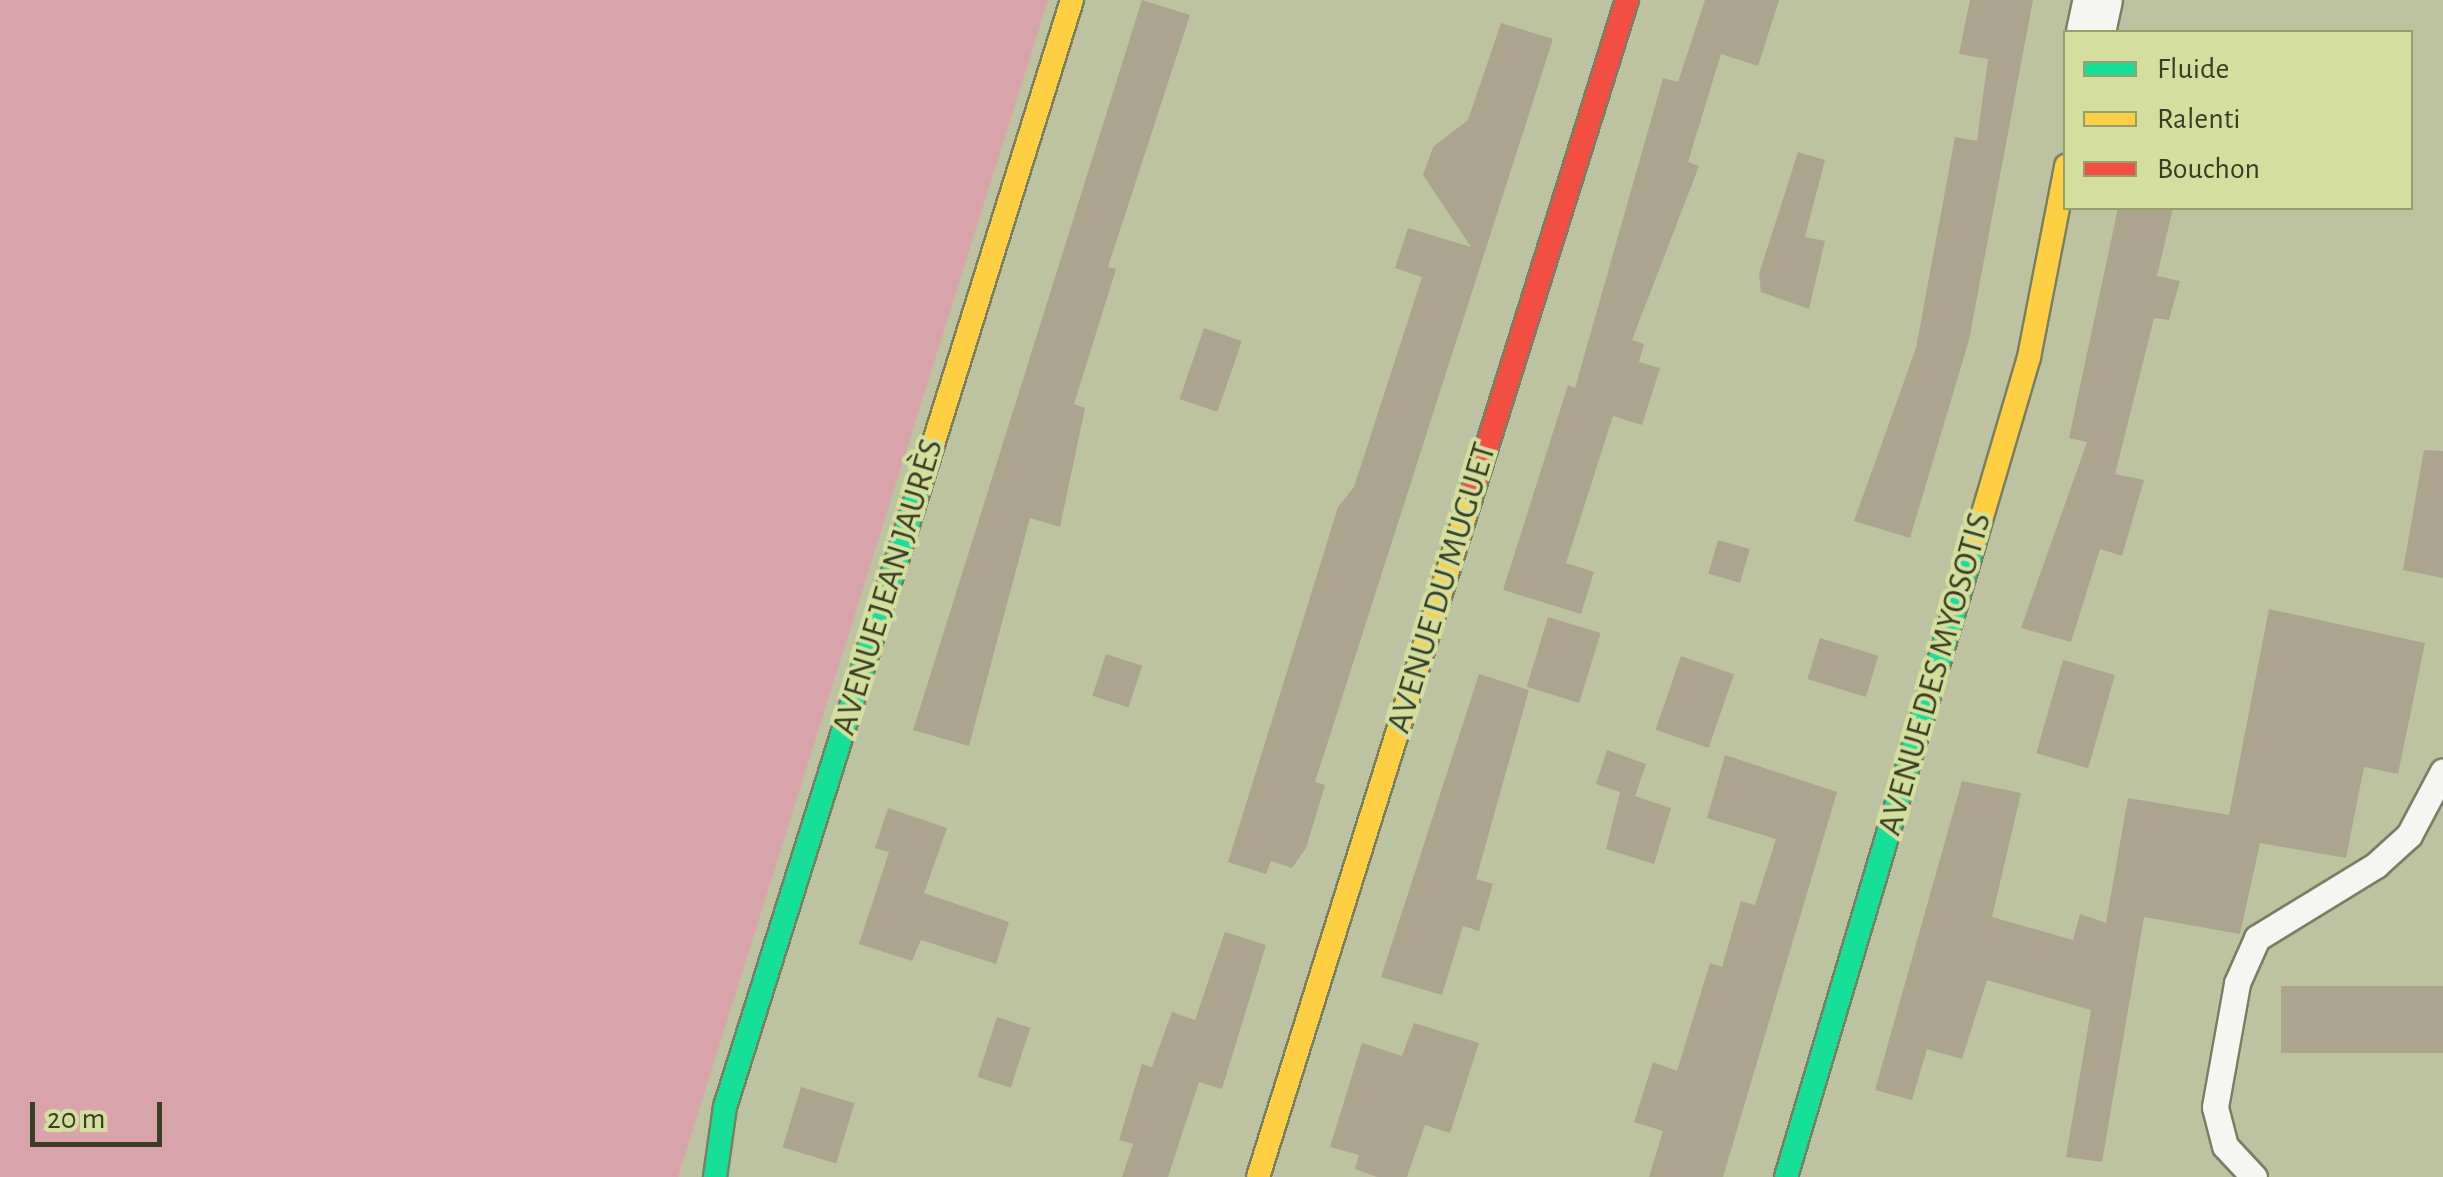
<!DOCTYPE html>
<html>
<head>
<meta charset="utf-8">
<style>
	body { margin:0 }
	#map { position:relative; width:2443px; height:1177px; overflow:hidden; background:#bdc3a1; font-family:"Alegreya Sans",sans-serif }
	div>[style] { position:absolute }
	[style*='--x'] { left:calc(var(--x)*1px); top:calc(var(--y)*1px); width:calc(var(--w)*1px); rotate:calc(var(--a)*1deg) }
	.green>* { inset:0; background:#d8a4aa }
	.building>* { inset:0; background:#aca48e; transform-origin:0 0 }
	.roads { filter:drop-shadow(2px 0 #7a7f63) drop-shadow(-2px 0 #7a7f63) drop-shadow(0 2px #7a7f63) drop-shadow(0 -2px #7a7f63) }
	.lane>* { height:25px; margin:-12.5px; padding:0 12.5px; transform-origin:12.5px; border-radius:12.5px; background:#f5f6f1 }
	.street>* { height:48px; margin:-24px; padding:0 24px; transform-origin:24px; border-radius:24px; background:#f5f6f1 }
	.fast>* { height:22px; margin:-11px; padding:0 11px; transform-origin:11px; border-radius:11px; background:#16e098 }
	.slow>* { height:22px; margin:-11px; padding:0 11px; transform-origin:11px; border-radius:11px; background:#ffcf43 }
	.jam>* { height:22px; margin:-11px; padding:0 11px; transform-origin:11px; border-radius:11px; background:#f24e42 }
	span { translate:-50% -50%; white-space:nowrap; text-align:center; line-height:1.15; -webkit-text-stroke:8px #d4df9f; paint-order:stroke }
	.street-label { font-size:35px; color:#3a3e24 }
	.legend { position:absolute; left:2063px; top:30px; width:350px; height:180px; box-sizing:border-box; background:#d4df9f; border:2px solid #969f6e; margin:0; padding:12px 18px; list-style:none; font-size:30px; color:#3a3e24 }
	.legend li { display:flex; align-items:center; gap:20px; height:50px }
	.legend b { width:50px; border:2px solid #969f6e }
	.scale { position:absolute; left:30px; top:1102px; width:132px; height:45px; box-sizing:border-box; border:5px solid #3a3e24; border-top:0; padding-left:12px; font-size:30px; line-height:35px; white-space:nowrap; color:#3a3e24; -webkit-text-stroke:8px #d4df9f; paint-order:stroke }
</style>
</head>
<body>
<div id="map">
	<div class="green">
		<div style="clip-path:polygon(0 0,1048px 0,678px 1177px,0 1177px)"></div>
	</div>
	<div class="building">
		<div style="clip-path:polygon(1142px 0,1190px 15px,1108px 267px,1116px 269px,1074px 404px,1085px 408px,1060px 527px,1030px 518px,969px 746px,913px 730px)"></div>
		<div style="clip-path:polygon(1705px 0,1779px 0,1758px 66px,1721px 54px,1688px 162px,1699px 166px,1632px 340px,1644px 344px,1639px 362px,1660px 368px,1642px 425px,1613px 416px,1566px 563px,1594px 572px,1581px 614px,1503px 590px,1568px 385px,1575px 388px,1663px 78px,1678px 82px)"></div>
		<div style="clip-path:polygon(1970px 0,2033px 0,1969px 340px,1910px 538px,1854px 521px,1916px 348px,1955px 137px,1977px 141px,1988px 59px,1959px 54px)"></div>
		<div style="clip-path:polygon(1501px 23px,1553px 39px,1315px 782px,1325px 785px,1306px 848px,1292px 868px,1271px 861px,1266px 874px,1228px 862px,1338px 507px,1354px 487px,1422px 277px,1395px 268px,1408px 228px,1471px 247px,1423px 175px,1433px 147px,1468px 120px)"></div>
		<div style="clip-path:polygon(1798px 152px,1825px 160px,1805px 237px,1825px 241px,1809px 309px,1761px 292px,1759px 274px)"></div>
		<div style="clip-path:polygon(2118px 208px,2173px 208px,2157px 276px,2180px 281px,2169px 320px,2154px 318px,2115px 474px,2144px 480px,2122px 556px,2100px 549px,2071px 642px,2021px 628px,2087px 442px,2069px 438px)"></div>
		<div style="left:1204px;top:328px;width:40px;height:75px;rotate:19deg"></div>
		<div style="clip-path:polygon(2424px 450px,2443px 451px,2443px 578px,2403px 570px)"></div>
		<div style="left:1718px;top:540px;width:33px;height:35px;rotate:16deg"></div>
		<div style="clip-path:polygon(2269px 609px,2425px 643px,2398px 774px,2364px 767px,2346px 858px,2260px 843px,2240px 934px,2144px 917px,2102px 1162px,2066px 1157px,2091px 1010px,1987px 980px,1962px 1059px,1927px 1049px,1912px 1100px,1875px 1090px,1962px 781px,2021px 793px,1992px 917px,2073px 940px,2080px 914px,2106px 923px,2128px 798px,2229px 815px)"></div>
		<div style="left:1548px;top:617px;width:55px;height:73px;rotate:17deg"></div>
		<div style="left:1820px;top:638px;width:61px;height:43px;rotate:17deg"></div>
		<div style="left:1106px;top:654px;width:38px;height:44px;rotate:18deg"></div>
		<div style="left:1681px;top:656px;width:56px;height:78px;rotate:19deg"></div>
		<div style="left:2063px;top:660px;width:54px;height:97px;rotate:16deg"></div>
		<div style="clip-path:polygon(1479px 674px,1529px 690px,1476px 879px,1493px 884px,1479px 931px,1463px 926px,1442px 995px,1381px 977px)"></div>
		<div style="clip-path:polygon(1607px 750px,1646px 764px,1635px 796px,1671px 808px,1654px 864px,1606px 849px,1620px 792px,1596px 784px)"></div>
		<div style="clip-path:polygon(1725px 755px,1837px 792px,1723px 1177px,1649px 1177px,1663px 1131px,1634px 1122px,1653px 1062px,1677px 1071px,1710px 963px,1722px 967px,1741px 901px,1755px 905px,1776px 839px,1707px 818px)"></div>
		<div style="clip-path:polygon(888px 808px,947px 828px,924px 893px,1009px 922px,996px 964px,921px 940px,912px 961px,859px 944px,889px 852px,875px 848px)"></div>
		<div style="clip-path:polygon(1225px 932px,1266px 945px,1222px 1089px,1199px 1082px,1168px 1177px,1122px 1177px,1133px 1144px,1119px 1140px,1142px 1064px,1152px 1067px,1172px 1012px,1195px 1020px)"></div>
		<div style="left:2443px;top:986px;width:67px;height:162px;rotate:90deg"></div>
		<div style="left:997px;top:1017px;width:35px;height:63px;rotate:18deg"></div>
		<div style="clip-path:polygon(1414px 1023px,1479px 1043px,1450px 1133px,1425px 1125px,1407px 1177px,1377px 1177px,1355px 1169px,1359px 1155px,1330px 1147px,1362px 1043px,1402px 1056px)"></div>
		<div style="left:801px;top:1087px;width:56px;height:63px;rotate:17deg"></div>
	</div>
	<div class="roads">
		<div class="lane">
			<div style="--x:2254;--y:1177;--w:42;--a:-133.1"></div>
			<div style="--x:2225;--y:1146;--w:40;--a:-104.4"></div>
			<div style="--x:2215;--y:1107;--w:126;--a:-79.9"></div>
			<div style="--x:2237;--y:983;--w:49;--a:-66"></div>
			<div style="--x:2257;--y:938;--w:140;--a:-31.5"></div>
			<div style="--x:2376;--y:865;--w:45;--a:-42.3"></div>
			<div style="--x:2409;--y:835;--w:72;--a:-62"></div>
		</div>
		<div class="street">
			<div style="--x:2091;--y:32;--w:33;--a:-78"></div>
		</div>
		<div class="fast">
			<div style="--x:715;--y:1177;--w:71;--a:-81.9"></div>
			<div style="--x:725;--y:1107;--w:654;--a:-72.56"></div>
			<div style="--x:1786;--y:1177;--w:660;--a:-73.46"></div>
		</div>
		<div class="slow">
			<div style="--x:921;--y:483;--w:506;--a:-72.64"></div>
			<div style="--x:1974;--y:544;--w:195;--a:-73.6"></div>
			<div style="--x:2029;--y:357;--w:195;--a:-79"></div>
			<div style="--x:1258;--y:1177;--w:719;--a:-72.6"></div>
		</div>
		<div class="jam">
			<div style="--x:1473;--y:491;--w:515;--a:-72.59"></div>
		</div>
	</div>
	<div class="street-label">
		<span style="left:888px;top:587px;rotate:-73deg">AVENUE JEAN JAURÈS</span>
		<span style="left:1442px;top:588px;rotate:-73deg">AVENUE DU MUGUET</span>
		<span style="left:1935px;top:674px;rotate:-74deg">AVENUE DES MYOSOTIS</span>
	</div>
	<ul class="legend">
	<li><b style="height:12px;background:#16e098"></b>Fluide</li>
	<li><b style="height:12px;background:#ffcf43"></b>Ralenti</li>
	<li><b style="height:12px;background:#f24e42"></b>Bouchon</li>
	</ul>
	<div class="scale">20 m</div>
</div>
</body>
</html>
